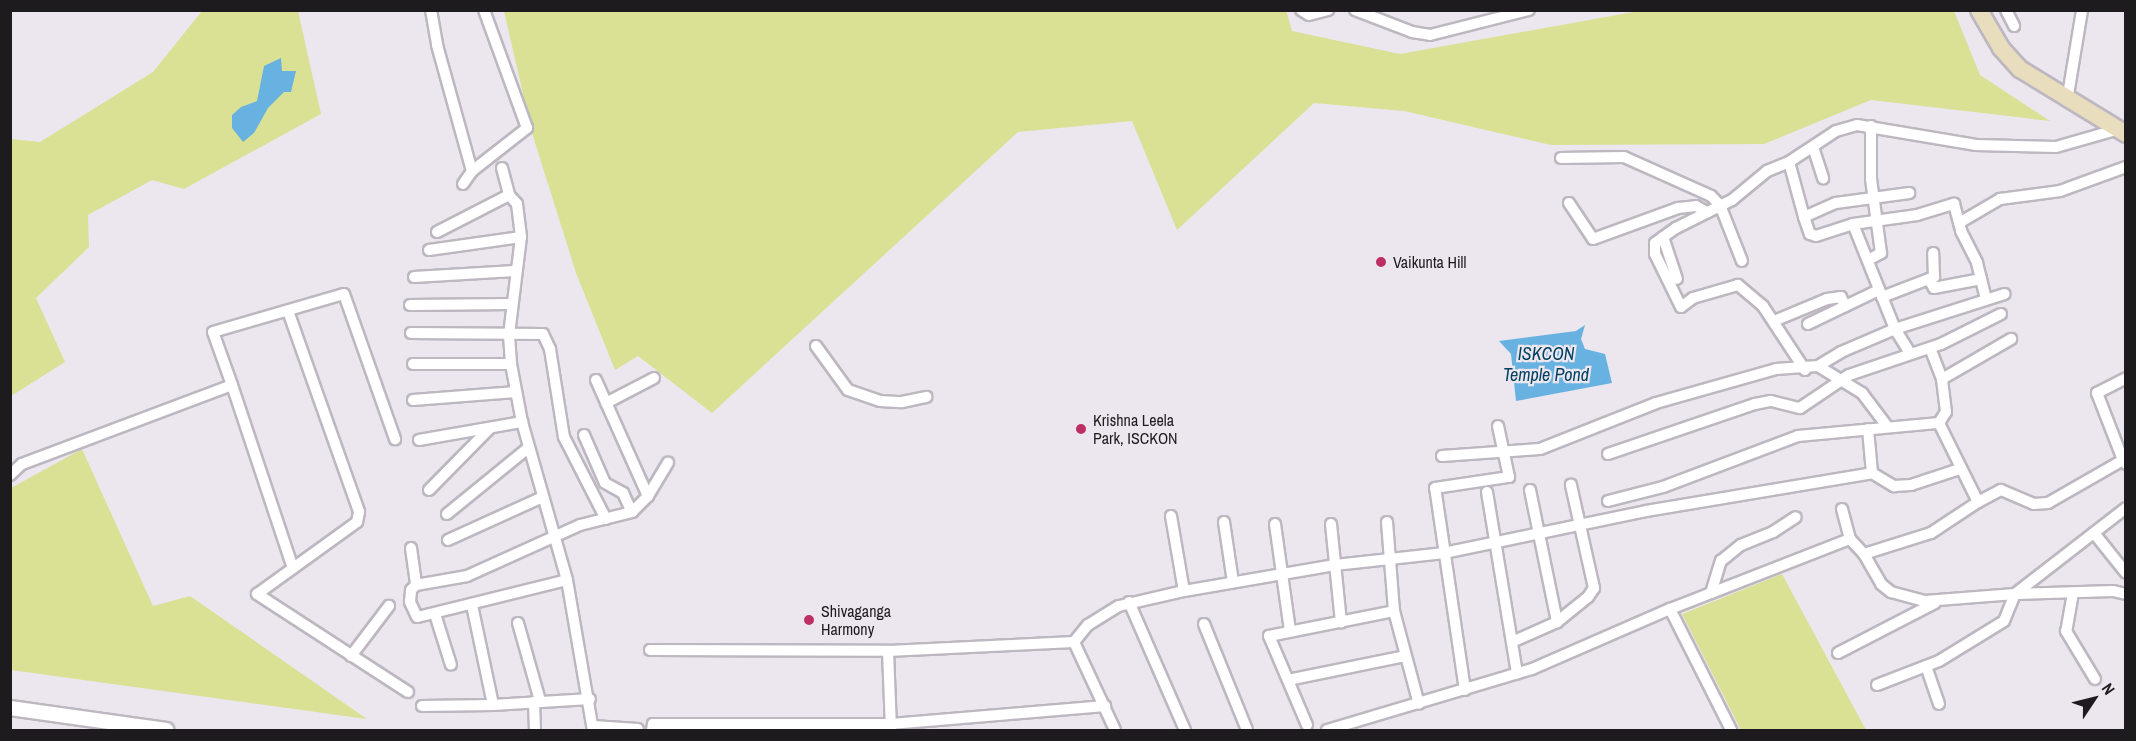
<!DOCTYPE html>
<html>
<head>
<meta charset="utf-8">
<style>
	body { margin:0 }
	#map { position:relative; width:2136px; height:741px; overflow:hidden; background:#ece6ef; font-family:"Archivo Narrow",sans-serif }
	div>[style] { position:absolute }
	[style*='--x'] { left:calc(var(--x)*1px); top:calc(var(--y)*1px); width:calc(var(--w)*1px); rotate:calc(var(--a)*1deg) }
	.green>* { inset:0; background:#dae194 }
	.water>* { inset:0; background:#68b2e1 }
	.roads { filter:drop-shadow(2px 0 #bdb7c0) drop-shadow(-2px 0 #bdb7c0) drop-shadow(0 2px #bdb7c0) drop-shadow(0 -2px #bdb7c0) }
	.minor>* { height:10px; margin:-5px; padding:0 5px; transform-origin:5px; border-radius:5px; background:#fff }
	.tertiary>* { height:14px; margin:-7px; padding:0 7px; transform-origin:7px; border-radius:7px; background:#fff }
	.secondary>* { height:16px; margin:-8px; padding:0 8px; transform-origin:8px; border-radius:8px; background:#e8debd }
	.dots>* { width:16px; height:16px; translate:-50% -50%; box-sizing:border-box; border:3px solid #ece6ef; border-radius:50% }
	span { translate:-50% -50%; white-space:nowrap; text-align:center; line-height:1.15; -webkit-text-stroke:4.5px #ece6ef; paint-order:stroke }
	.poi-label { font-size:16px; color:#1e1b1f }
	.left { translate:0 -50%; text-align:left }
	.water-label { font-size:18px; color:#024161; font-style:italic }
	.frame { position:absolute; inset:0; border:12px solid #1e1b1f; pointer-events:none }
	.north { position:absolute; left:2064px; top:669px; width:60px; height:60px; -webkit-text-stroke:4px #ece6ef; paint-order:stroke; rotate:55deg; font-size:16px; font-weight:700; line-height:24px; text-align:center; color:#1e1b1f }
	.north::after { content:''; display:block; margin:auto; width:21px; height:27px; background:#1e1b1f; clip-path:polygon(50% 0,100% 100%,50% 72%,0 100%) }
</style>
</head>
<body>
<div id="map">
	<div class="green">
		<div style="clip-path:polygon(1286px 10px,1292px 31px,1400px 54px,1639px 11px,1954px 11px,1980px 75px,2050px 121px,1871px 100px,1764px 144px,1551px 145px,1404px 111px,1314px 103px,1177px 230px,1132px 121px,1018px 132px,712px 413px,638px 356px,615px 370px,576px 273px,532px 133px,504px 11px)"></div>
		<div style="clip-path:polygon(202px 11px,298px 11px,321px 114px,184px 189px,152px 180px,88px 215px,89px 247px,36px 298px,65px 362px,11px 396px,11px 139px,40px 142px,153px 72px)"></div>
		<div style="clip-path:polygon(82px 449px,153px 606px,190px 596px,367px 719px,11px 670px,11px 488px)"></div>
		<div style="clip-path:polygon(1782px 574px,1866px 730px,1741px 730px,1682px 614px)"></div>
	</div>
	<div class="water">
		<div style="clip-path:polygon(281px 58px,282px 71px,296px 71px,291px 92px,284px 92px,268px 108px,254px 133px,243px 142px,232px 128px,232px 115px,241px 107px,257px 101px,264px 66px)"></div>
		<div style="clip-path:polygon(1585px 325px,1581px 339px,1585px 349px,1605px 354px,1612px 383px,1516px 401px,1511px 354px,1499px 341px,1576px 331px)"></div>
	</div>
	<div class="roads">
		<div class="minor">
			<div style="--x:431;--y:10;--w:36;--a:80"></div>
			<div style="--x:437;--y:45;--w:131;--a:74.5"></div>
			<div style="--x:1301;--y:10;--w:9;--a:32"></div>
			<div style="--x:1309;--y:15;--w:20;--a:-15"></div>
			<div style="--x:1355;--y:10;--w:61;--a:21.1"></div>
			<div style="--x:1412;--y:32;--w:18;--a:9"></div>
			<div style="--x:1430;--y:35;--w:102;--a:-14.2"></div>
			<div style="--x:2006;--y:10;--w:18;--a:63"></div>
			<div style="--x:2067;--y:101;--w:92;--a:-80.6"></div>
			<div style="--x:1813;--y:147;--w:33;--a:72"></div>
			<div style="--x:1561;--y:158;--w:63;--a:-0.9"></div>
			<div style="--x:1624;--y:157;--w:95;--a:24.1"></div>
			<div style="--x:1711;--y:196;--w:13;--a:45"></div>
			<div style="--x:1720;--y:205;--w:60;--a:68.6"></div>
			<div style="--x:1789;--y:162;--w:57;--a:74.7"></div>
			<div style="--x:1804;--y:217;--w:35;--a:-24"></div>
			<div style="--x:1836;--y:203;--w:74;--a:-7.8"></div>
			<div style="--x:502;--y:168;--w:28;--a:75"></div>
			<div style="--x:463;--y:184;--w:16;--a:-55"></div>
			<div style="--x:472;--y:171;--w:70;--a:-38"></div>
			<div style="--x:527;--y:128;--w:126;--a:-110"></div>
			<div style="--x:1569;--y:203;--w:43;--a:56.3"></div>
			<div style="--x:1593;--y:239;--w:90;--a:-20"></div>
			<div style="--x:1678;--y:208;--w:18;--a:-6"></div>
			<div style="--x:1696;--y:206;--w:13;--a:29"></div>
			<div style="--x:1804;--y:217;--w:18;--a:71"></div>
			<div style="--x:1810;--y:234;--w:6;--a:18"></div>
			<div style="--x:1816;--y:236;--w:39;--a:-18"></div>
			<div style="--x:1853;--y:224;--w:113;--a:68.2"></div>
			<div style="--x:1895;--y:329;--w:28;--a:58"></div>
			<div style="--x:1959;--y:223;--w:48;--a:-30.3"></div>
			<div style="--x:2000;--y:199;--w:61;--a:-7.6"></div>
			<div style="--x:2060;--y:191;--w:70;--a:-20"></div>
			<div style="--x:1853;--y:224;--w:65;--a:-8"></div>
			<div style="--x:1917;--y:215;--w:39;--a:-17"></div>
			<div style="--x:1954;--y:204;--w:28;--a:75"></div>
			<div style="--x:1961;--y:231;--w:36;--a:63"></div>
			<div style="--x:1977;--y:263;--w:37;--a:76"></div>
			<div style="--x:437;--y:232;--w:81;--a:-27.2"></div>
			<div style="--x:509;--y:195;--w:12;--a:48"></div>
			<div style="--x:517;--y:204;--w:33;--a:83"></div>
			<div style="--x:521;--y:237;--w:99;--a:97"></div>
			<div style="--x:509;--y:335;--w:29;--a:86"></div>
			<div style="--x:511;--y:364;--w:59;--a:79.3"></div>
			<div style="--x:522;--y:422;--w:164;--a:74.1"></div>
			<div style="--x:567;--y:580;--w:152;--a:80.2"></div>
			<div style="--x:1663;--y:237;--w:44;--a:71.6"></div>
			<div style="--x:429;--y:250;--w:93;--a:-8"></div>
			<div style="--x:1868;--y:260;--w:15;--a:-28"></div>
			<div style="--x:1881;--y:253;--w:75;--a:-97.7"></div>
			<div style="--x:1871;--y:179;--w:53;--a:-90"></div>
			<div style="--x:414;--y:277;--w:101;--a:-3.4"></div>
			<div style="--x:1929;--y:279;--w:10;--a:61"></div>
			<div style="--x:1934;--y:288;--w:48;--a:-10.8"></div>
			<div style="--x:1882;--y:297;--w:56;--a:-21"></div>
			<div style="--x:1934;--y:277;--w:24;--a:-92"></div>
			<div style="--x:410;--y:305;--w:102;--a:-0.6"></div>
			<div style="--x:288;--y:311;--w:213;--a:70.5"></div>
			<div style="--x:359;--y:512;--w:10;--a:101"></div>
			<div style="--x:357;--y:522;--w:123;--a:144.2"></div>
			<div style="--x:257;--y:594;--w:180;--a:33"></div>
			<div style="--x:1774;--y:321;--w:57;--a:-22.5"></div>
			<div style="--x:1827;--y:299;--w:14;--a:-8"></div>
			<div style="--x:1841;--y:297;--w:10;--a:66"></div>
			<div style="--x:1808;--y:324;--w:79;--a:-25.6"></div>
			<div style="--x:411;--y:333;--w:132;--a:0.4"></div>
			<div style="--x:543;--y:334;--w:17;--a:65"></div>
			<div style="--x:550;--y:349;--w:89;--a:81"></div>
			<div style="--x:564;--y:437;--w:92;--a:62.9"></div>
			<div style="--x:816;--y:346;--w:54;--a:54"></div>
			<div style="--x:848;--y:390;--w:34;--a:19"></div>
			<div style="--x:880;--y:401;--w:22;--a:3"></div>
			<div style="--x:902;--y:402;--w:25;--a:-12"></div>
			<div style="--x:413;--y:364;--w:98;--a:0"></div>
			<div style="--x:1818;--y:366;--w:27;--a:-31"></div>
			<div style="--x:1841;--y:352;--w:59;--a:-23.1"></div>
			<div style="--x:1895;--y:329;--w:115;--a:-17.7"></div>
			<div style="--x:1805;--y:370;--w:77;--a:-123.3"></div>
			<div style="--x:1763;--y:306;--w:33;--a:-140"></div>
			<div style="--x:1738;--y:285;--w:47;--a:163.9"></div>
			<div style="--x:1693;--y:298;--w:15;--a:143"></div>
			<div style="--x:1681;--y:307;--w:59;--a:-116.1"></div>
			<div style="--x:1655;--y:254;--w:11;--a:-90"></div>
			<div style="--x:1655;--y:243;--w:26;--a:-36"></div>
			<div style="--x:1676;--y:228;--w:63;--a:-26.6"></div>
			<div style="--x:1732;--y:200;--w:45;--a:-39.6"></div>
			<div style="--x:1767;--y:171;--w:24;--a:-22"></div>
			<div style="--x:1789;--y:162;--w:56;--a:-33.4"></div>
			<div style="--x:1836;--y:131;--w:22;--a:-16"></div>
			<div style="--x:1857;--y:125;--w:121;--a:9.5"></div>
			<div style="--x:1976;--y:145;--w:80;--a:1.4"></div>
			<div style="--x:2056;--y:147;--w:66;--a:-15.9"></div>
			<div style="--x:1942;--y:379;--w:80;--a:-30.1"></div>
			<div style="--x:596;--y:380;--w:127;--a:65.9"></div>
			<div style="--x:232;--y:385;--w:193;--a:71.6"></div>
			<div style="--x:413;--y:400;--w:103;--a:-4.4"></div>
			<div style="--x:606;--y:403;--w:54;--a:-27.5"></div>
			<div style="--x:584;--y:435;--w:52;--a:66.4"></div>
			<div style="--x:605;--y:483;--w:21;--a:29"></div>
			<div style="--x:623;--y:493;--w:21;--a:65"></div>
			<div style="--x:419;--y:440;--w:105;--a:-9.9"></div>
			<div style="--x:1608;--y:454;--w:155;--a:-18.8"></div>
			<div style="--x:1755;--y:404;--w:16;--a:-11"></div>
			<div style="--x:1771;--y:401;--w:30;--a:14"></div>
			<div style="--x:1800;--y:408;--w:59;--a:-34"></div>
			<div style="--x:1849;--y:375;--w:97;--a:-18.6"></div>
			<div style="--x:1941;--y:344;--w:67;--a:-26.6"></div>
			<div style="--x:1442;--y:456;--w:98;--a:-4.1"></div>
			<div style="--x:1540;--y:449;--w:125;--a:-21.6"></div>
			<div style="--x:1656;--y:403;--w:125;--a:-15.8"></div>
			<div style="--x:1776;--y:369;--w:42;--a:-4.1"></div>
			<div style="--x:1818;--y:366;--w:52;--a:31.5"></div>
			<div style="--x:1862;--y:393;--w:41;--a:52.9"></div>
			<div style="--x:2123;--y:460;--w:72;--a:-111.2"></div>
			<div style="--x:2097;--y:393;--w:33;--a:-27"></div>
			<div style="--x:1872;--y:473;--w:26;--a:31"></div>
			<div style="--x:1894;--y:486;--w:17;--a:-3"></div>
			<div style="--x:1911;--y:485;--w:52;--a:-18.1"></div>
			<div style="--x:10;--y:475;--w:16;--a:-43"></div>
			<div style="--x:22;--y:464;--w:224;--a:-20.6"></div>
			<div style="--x:232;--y:385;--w:56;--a:-109.7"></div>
			<div style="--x:213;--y:332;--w:136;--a:-16.2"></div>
			<div style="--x:344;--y:294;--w:154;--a:70.6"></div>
			<div style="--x:429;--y:490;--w:86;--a:-45.5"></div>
			<div style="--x:1530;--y:490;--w:135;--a:78.4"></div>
			<div style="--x:1487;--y:492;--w:184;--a:80.6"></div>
			<div style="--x:1608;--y:501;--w:57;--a:-14.3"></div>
			<div style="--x:1663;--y:487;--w:144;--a:-20.7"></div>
			<div style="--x:1798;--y:436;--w:142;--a:-5.3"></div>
			<div style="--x:1978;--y:502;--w:26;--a:-28"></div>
			<div style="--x:2001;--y:490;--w:36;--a:23"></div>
			<div style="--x:2034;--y:504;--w:14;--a:-4"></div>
			<div style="--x:2048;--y:503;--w:86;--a:-29.8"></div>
			<div style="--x:2123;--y:460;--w:5;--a:53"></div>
			<div style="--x:1842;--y:509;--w:31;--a:75"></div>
			<div style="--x:1850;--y:539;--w:21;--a:47"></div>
			<div style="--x:1864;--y:554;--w:34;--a:60"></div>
			<div style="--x:1881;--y:584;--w:13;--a:39"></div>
			<div style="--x:1891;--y:592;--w:35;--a:15"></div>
			<div style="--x:1925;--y:601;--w:90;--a:-4.4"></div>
			<div style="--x:2015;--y:594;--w:98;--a:-1.8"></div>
			<div style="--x:2113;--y:591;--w:13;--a:13"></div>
			<div style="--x:447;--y:514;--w:104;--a:-39.2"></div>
			<div style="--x:1171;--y:516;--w:76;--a:80.2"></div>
			<div style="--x:1224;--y:522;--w:61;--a:81.5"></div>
			<div style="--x:1387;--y:522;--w:89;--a:85.5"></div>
			<div style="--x:1394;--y:611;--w:96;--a:75"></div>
			<div style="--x:1275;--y:524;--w:108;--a:82"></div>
			<div style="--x:1331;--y:524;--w:99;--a:84.2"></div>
			<div style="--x:2094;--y:533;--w:51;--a:51.3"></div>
			<div style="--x:448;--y:540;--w:104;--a:-24.4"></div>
			<div style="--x:411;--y:548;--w:37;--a:82"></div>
			<div style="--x:1864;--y:554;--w:70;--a:-17.4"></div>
			<div style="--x:1931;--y:533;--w:56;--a:-33.4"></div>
			<div style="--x:1978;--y:502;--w:88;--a:-116.3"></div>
			<div style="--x:1939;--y:423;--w:13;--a:-58"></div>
			<div style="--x:1946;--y:412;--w:33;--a:-97"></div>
			<div style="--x:1942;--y:379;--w:33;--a:-111"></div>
			<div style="--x:567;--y:580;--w:154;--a:166.1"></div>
			<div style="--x:417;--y:617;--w:17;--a:-115"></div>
			<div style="--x:410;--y:602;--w:12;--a:-85"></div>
			<div style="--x:411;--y:590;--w:7;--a:-45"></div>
			<div style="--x:416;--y:585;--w:52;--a:-10"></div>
			<div style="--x:467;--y:576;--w:124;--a:-24.3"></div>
			<div style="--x:580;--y:525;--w:54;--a:-14"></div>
			<div style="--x:632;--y:512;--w:23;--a:-45"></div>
			<div style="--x:648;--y:496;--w:39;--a:-59"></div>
			<div style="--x:1711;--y:593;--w:34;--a:-73"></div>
			<div style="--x:1721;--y:561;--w:26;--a:-39"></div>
			<div style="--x:1741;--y:545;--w:35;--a:-22"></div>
			<div style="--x:1773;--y:532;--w:27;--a:-33"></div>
			<div style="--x:2073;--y:593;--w:39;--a:100"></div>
			<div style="--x:2066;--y:631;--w:56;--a:58.9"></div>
			<div style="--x:1129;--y:602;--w:140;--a:66.4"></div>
			<div style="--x:472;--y:605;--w:102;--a:78.1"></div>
			<div style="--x:493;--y:705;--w:97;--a:-3.5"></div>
			<div style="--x:1670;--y:609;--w:136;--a:63.2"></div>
			<div style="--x:435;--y:614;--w:53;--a:72.6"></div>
			<div style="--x:518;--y:623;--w:81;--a:74.2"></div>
			<div style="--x:1204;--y:624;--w:114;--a:67.9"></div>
			<div style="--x:1074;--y:642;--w:97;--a:65"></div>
			<div style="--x:1512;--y:642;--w:49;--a:-24"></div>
			<div style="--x:1557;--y:622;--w:40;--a:-39"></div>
			<div style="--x:1588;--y:597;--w:11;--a:-56"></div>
			<div style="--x:1594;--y:588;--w:106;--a:-102.6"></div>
			<div style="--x:650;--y:650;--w:238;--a:0.2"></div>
			<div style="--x:888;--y:651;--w:186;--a:-2.8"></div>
			<div style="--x:1074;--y:642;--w:22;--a:-51"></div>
			<div style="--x:1088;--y:625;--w:36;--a:-32"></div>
			<div style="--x:1119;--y:606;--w:67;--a:-13"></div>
			<div style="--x:1184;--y:591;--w:153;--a:-9.8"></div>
			<div style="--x:1335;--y:565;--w:110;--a:-6.3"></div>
			<div style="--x:1444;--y:553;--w:206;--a:-11.7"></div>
			<div style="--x:1646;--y:511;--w:229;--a:-9.5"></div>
			<div style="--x:1872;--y:473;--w:44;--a:-95.2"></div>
			<div style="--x:888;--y:651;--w:78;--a:87.8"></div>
			<div style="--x:1838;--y:653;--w:109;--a:-27.3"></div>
			<div style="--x:351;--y:656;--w:63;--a:-52.8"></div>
			<div style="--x:1926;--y:666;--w:40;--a:71.1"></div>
			<div style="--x:1288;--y:680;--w:119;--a:-11.6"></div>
			<div style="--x:1877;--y:685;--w:66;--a:-21.2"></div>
			<div style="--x:1939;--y:661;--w:76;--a:-31.6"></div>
			<div style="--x:2004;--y:621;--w:29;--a:-68"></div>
			<div style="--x:2015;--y:594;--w:140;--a:-37.8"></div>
			<div style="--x:1465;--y:690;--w:204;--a:-98.4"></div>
			<div style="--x:1435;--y:488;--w:75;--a:-8.5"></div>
			<div style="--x:1509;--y:477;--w:52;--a:-102.2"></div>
			<div style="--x:534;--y:702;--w:28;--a:88"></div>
			<div style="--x:422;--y:706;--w:71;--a:-0.8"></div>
			<div style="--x:1307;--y:725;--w:97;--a:-113.1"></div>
			<div style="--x:1269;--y:636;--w:127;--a:-11.3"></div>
			<div style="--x:593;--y:726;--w:45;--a:3.8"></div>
			<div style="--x:652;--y:730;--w:6;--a:-81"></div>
			<div style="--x:653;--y:724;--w:238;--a:0"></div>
			<div style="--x:891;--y:724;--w:215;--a:-4.8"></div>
			<div style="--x:1327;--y:730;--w:214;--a:-16.6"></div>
			<div style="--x:1532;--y:669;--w:150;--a:-23.5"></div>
			<div style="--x:1670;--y:609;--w:193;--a:-21.3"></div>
		</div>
		<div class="tertiary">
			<div style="--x:10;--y:708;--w:158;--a:8"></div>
		</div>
		<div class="secondary">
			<div style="--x:1979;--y:10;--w:44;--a:59.9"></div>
			<div style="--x:2001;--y:48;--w:28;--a:48"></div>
			<div style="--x:2020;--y:69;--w:124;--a:31.5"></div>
		</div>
	</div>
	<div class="dots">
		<div style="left:1381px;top:262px;background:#bb2f64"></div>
		<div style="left:1081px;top:429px;background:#bb2f64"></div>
		<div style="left:809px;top:620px;background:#bb2f64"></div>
	</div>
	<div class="poi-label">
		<span class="left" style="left:1393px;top:262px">Vaikunta Hill</span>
		<span class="left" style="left:1093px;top:429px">Krishna Leela<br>Park, ISCKON</span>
		<span class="left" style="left:821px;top:620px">Shivaganga<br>Harmony</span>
	</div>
	<div class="water-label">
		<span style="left:1546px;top:365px">ISKCON<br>Temple Pond</span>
	</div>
	<div class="frame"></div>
	<div class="north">N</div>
</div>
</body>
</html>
